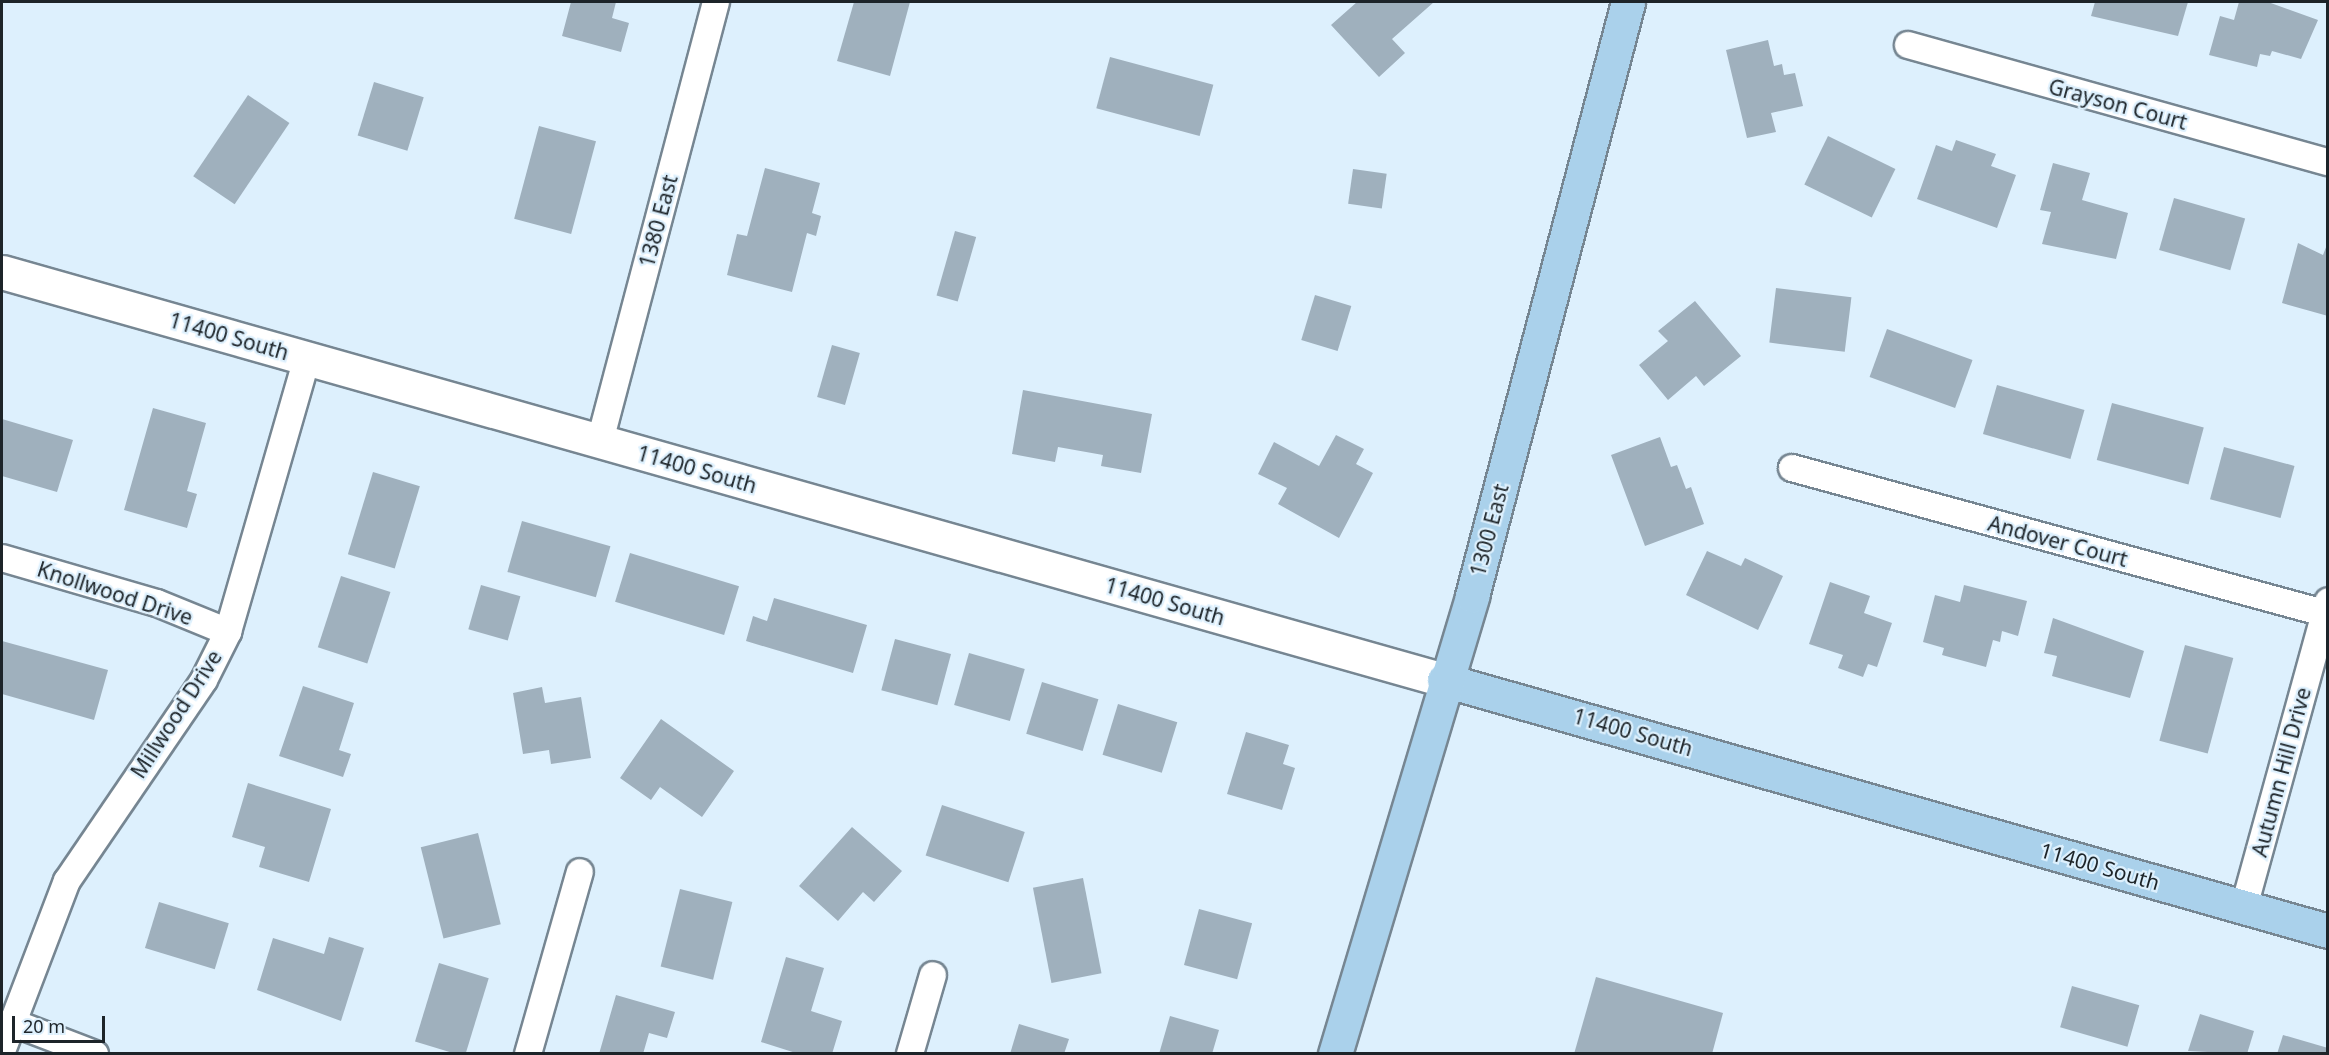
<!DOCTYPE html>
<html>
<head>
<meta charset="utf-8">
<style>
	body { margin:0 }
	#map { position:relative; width:2329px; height:1055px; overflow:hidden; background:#ddf0fd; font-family:"Noto Sans",sans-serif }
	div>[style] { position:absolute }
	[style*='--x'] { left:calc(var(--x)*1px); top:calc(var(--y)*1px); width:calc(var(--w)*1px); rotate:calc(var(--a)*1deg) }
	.building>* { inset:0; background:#9fb0bd; transform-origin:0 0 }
	.roads { filter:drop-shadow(2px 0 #768692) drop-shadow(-2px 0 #768692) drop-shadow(0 2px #768692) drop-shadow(0 -2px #768692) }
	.street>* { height:26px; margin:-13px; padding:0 13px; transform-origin:13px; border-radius:13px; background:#fff }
	.secondary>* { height:33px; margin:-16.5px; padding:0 16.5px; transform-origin:16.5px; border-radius:16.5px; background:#fff }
	.primary>* { height:33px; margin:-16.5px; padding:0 16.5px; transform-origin:16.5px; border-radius:16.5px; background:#aad1eb }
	span { translate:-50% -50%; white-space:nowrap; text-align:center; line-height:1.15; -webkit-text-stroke:4.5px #ddf0fd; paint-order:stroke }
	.street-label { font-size:21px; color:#1d2429 }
	.frame { position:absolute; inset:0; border:3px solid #1d2429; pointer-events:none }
	.scale { position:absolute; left:12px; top:1016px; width:93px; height:27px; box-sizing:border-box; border:3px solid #1d2429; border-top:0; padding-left:8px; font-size:18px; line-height:21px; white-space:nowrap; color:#1d2429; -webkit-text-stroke:4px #ddf0fd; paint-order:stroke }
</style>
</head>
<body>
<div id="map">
	<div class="building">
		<div style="clip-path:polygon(571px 2px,616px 2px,612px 18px,629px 23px,621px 52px,562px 36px)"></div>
		<div style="clip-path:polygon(854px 2px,910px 2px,890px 76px,837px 61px)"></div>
		<div style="clip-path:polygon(1357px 2px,1434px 2px,1392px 39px,1405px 53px,1379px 77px,1331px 25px)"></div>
		<div style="clip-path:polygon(2095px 2px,2188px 2px,2178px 36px,2091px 16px)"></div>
		<div style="clip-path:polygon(2239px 2px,2268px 2px,2318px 20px,2301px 59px,2272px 51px,2270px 56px,2260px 54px,2257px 67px,2209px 55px,2220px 16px,2234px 20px)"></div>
		<div style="clip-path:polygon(1768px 40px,1774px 66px,1782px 64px,1784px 75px,1795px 73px,1803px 106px,1771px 113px,1776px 132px,1747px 138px,1726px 50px)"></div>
		<div style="left:1110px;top:57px;width:107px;height:53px;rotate:15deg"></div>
		<div style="left:374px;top:82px;width:52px;height:56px;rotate:17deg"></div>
		<div style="left:248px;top:95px;width:50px;height:98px;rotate:34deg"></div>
		<div style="left:539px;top:126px;width:59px;height:96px;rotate:15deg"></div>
		<div style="left:1828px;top:136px;width:75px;height:54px;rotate:26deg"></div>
		<div style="clip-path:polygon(1956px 140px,1996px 154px,1991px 166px,2016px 175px,1997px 228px,1917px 199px,1936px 145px,1952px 151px)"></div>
		<div style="clip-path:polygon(2053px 163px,2090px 173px,2082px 200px,2128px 213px,2116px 259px,2042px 244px,2051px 212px,2040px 210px)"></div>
		<div style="clip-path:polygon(765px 168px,820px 183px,812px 213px,821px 216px,816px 236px,807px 233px,792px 292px,727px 275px,737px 234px,747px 236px)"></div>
		<div style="left:1353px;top:169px;width:34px;height:35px;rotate:8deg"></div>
		<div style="left:2174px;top:198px;width:74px;height:54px;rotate:16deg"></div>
		<div style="left:955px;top:231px;width:22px;height:67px;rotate:16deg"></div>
		<div style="clip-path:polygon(2328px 242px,2328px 316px,2282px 303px,2298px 243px,2323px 255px)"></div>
		<div style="left:1776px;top:288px;width:76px;height:55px;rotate:7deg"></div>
		<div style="left:1315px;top:295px;width:38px;height:47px;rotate:17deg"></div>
		<div style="clip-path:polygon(1695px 301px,1741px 356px,1704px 386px,1696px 376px,1668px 400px,1639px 365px,1668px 341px,1658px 331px)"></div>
		<div style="left:1887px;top:329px;width:91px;height:51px;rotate:20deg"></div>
		<div style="left:832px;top:345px;width:29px;height:54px;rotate:16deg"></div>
		<div style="left:1997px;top:385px;width:91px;height:51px;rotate:16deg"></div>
		<div style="clip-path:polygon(1023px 390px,1152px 414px,1141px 473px,1101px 466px,1103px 455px,1058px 447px,1055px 462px,1012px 454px)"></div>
		<div style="left:2112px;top:403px;width:95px;height:59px;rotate:15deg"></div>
		<div style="clip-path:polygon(153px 408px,206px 423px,187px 491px,197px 494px,187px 528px,124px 510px)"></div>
		<div style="clip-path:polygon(2px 419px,73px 440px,57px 492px,2px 476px)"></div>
		<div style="clip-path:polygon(1336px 435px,1364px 449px,1356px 464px,1373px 473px,1339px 538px,1278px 504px,1287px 488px,1258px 474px,1274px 442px,1319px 466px)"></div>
		<div style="clip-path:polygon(1660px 437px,1671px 467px,1677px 465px,1686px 489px,1691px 487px,1704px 524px,1645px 546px,1611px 455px)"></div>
		<div style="left:2224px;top:447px;width:73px;height:54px;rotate:15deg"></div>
		<div style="left:373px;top:472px;width:49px;height:86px;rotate:17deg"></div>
		<div style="left:522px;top:521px;width:92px;height:53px;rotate:16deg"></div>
		<div style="clip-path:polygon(1707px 551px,1741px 566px,1745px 558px,1783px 576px,1758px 630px,1686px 595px)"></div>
		<div style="left:630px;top:553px;width:114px;height:51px;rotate:17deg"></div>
		<div style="left:341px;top:576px;width:52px;height:75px;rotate:18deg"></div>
		<div style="clip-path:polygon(1830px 582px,1870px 596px,1864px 613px,1892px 623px,1877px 667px,1868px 664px,1863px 677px,1838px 668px,1843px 655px,1809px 644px)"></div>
		<div style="left:481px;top:585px;width:41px;height:46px;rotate:16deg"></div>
		<div style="clip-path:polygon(1964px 585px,2027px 601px,2018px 636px,2002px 631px,2000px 642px,1993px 640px,1986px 667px,1942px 655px,1944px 648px,1923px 642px,1935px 595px,1960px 602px)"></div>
		<div style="clip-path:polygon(774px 598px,867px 625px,853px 673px,746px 641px,753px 616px,767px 621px)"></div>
		<div style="clip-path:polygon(2053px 618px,2144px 651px,2130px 698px,2052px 676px,2057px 656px,2044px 653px)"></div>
		<div style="left:895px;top:639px;width:58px;height:53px;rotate:15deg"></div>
		<div style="clip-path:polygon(2px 641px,108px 670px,94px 720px,2px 694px)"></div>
		<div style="left:2185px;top:645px;width:50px;height:99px;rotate:15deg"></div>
		<div style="left:969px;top:653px;width:58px;height:54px;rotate:16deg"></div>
		<div style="left:1042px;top:682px;width:59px;height:54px;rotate:17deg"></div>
		<div style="clip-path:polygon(303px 686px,354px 703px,339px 750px,351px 754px,343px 777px,279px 756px)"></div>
		<div style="clip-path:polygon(542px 687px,545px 703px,581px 697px,591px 758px,551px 764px,549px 750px,523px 754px,513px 693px)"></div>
		<div style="left:1118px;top:704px;width:62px;height:53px;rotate:17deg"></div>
		<div style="clip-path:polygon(661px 719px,734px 771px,702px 817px,660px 787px,651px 800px,620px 778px)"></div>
		<div style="clip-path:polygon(1246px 732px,1289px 745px,1283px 764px,1295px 768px,1282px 810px,1227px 794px)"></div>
		<div style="clip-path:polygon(248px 783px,331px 809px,309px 882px,259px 867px,265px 847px,232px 837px)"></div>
		<div style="left:942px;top:805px;width:87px;height:53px;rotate:18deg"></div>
		<div style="clip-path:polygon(852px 827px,902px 871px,874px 902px,863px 892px,838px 921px,799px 886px)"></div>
		<div style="left:478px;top:833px;width:94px;height:59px;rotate:76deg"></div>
		<div style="left:1083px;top:878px;width:97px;height:51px;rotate:79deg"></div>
		<div style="left:680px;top:889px;width:54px;height:80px;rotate:14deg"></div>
		<div style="left:159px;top:902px;width:73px;height:48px;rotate:17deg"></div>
		<div style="left:1199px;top:909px;width:55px;height:58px;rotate:15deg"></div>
		<div style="clip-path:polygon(329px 937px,364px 948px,341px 1021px,257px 990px,273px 938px,324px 954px)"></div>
		<div style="clip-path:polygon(786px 957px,824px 968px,811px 1011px,842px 1021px,832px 1054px,799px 1054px,761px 1042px)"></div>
		<div style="left:439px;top:963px;width:52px;height:82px;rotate:17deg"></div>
		<div style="clip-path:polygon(1596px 977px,1723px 1013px,1712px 1054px,1574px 1054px)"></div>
		<div style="left:2072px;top:986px;width:70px;height:43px;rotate:16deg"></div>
		<div style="clip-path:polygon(616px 995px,675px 1012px,667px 1038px,649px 1033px,643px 1054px,599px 1054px)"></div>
		<div style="clip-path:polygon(2200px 1014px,2254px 1031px,2247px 1054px,2188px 1051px)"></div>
		<div style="clip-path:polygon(1170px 1016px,1219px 1030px,1212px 1054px,1159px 1054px)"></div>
		<div style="clip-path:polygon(1019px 1024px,1069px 1039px,1064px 1054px,1010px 1054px)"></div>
		<div style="clip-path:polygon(2283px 1035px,2328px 1048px,2328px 1054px,2277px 1054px)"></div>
	</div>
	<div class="roads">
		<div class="street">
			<div style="--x:1908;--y:45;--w:436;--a:15.6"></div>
			<div style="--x:600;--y:441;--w:454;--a:-75.2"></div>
			<div style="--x:1792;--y:468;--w:551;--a:15.25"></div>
			<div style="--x:2;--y:558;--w:161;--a:16.2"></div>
			<div style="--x:157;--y:603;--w:77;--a:22.2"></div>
			<div style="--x:2244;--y:907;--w:317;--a:-74.6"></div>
			<div style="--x:11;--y:1022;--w:90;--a:20.9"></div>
			<div style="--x:2;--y:1051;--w:182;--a:-69.1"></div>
			<div style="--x:67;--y:881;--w:243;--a:-55.7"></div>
			<div style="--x:204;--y:680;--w:54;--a:-63.4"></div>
			<div style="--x:228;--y:632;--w:285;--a:-73.9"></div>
			<div style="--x:528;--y:1054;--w:189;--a:-74.1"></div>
			<div style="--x:910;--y:1054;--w:82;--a:-73.8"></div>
		</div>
		<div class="secondary">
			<div style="--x:2;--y:272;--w:1499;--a:15.8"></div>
		</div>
		<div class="primary">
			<div style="--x:1444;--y:680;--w:919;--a:15.85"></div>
			<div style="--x:1335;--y:1054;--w:478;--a:-73.3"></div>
			<div style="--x:1472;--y:596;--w:614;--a:-75.28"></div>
		</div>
	</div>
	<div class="street-label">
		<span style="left:2118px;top:104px;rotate:15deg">Grayson Court</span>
		<span style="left:658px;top:221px;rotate:-75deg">1380 East</span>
		<span style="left:229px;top:336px;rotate:16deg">11400 South</span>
		<span style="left:697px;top:469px;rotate:16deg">11400 South</span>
		<span style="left:1489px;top:530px;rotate:-75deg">1300 East</span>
		<span style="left:2058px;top:541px;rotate:15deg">Andover Court</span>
		<span style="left:115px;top:593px;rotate:18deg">Knollwood Drive</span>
		<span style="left:1165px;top:601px;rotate:16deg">11400 South</span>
		<span style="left:176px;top:714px;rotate:-57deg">Millwood Drive</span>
		<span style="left:1633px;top:732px;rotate:16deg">11400 South</span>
		<span style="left:2281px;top:772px;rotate:-75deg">Autumn Hill Drive</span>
		<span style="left:2100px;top:866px;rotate:16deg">11400 South</span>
	</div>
	<div class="frame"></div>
	<div class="scale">20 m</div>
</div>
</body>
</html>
